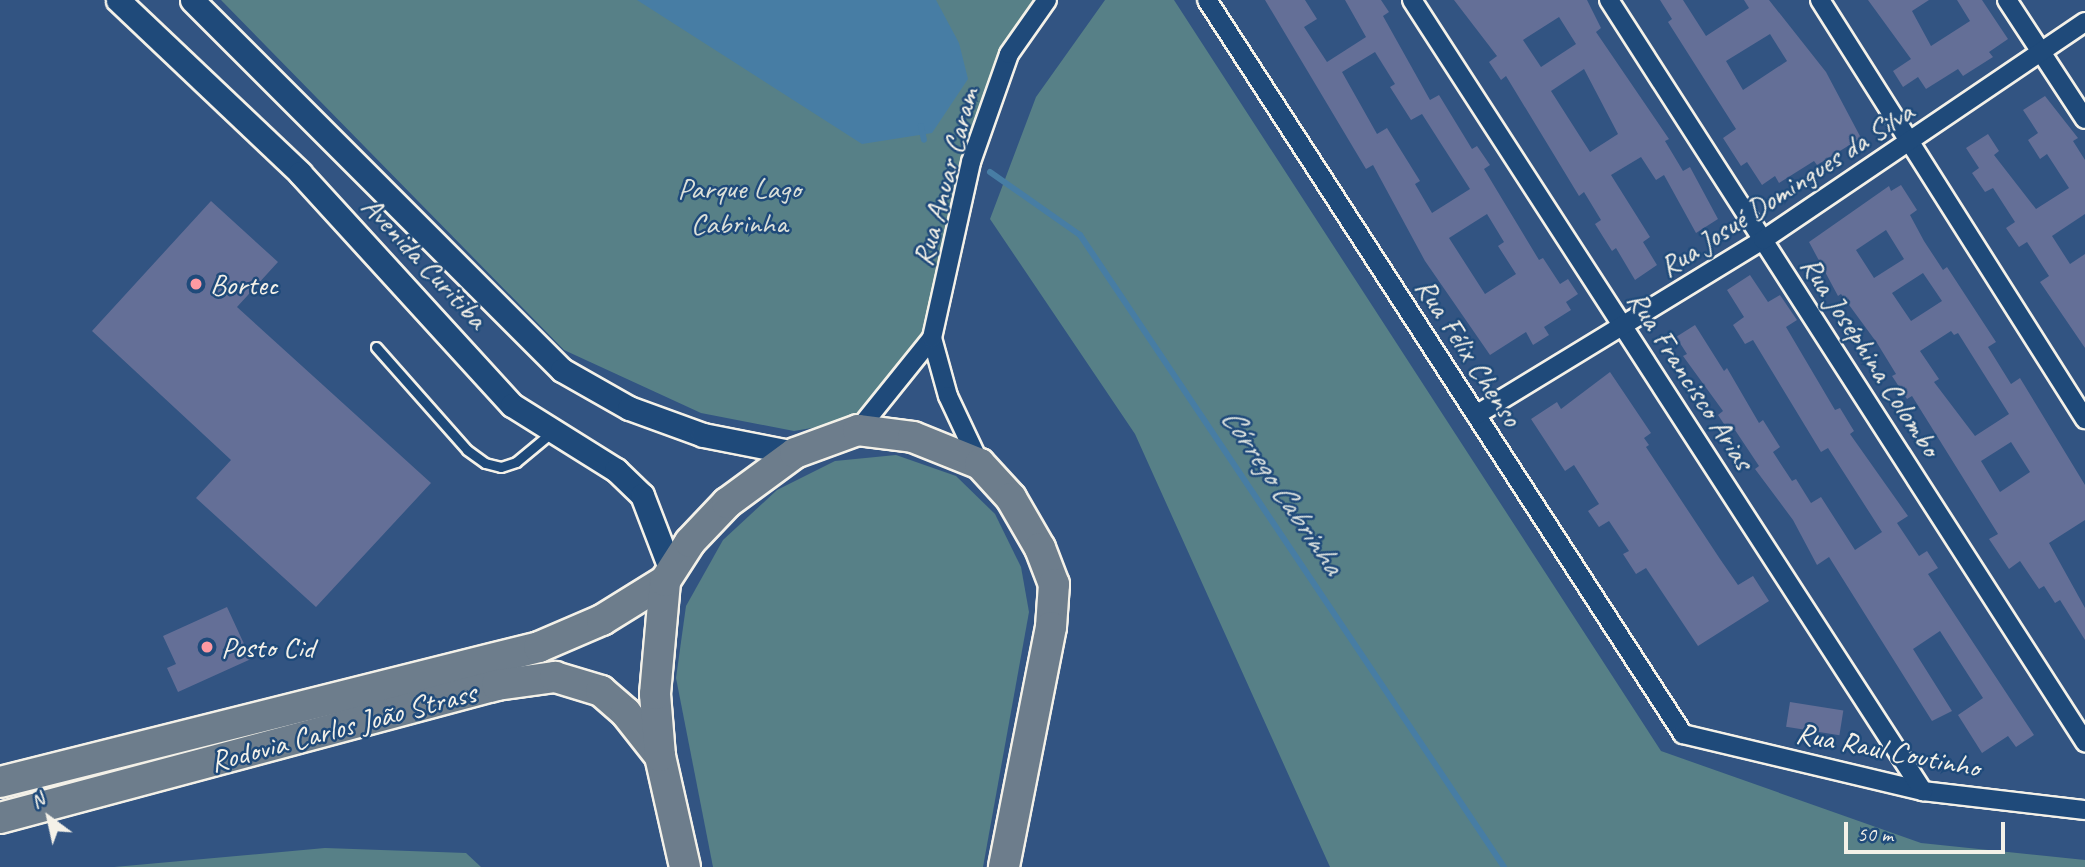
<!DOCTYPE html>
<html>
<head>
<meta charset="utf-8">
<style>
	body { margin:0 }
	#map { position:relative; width:2085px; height:867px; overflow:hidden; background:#325482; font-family:Caveat,sans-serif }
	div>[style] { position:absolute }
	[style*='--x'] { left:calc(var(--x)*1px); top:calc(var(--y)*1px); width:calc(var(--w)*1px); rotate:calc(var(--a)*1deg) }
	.green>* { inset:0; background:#578087 }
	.water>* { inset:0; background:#477da4 }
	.stream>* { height:6px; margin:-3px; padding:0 3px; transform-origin:3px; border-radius:3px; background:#477da4 }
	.building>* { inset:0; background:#646f97; transform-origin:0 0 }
	.roads { filter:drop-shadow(2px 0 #f4f1e8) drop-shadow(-2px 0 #f4f1e8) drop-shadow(0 2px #f4f1e8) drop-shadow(0 -2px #f4f1e8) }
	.service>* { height:9px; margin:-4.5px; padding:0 4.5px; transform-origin:4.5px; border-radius:4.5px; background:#1f4a7a }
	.minor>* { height:18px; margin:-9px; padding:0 9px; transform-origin:9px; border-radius:9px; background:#1f4a7a }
	.tertiary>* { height:23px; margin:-11.5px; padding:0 11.5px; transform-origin:11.5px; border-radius:11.5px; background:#1f4a7a }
	.trunk>* { height:30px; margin:-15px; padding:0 15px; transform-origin:15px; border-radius:15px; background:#6d7d8c }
	.dots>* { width:19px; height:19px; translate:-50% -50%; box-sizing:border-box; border:4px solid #1f4a7a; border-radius:50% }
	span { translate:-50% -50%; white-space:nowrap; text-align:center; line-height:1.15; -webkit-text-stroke:5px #1f4a7a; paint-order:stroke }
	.street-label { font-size:30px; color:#f4f1e8 }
	.park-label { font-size:30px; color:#dce0d9 }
	.poi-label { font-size:30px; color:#f4f1e8 }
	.left { translate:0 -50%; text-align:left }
	.water-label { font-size:32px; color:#dae0de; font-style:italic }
	.north { position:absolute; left:14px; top:783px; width:70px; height:70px; -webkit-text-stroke:5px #1f4a7a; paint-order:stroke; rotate:327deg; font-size:19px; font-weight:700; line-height:28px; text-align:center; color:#f4f1e8 }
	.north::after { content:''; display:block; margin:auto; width:24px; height:32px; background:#f4f1e8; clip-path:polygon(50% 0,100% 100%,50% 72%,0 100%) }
	.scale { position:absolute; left:1844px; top:822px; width:161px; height:32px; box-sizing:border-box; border:4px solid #f4f1e8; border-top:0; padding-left:9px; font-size:21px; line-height:24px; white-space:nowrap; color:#f4f1e8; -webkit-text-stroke:5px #1f4a7a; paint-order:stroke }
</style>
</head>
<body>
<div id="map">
	<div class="green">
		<div style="clip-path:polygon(221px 0,1033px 0,1001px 47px,954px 184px,925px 330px,852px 421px,794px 431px,701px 413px,564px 350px)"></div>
		<div style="clip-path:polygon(1105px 0,1174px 0,1661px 751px,1921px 843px,2085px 860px,2085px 867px,1330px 867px,1135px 434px,990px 219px,1036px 97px)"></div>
		<div style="clip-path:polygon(896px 455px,956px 476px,995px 514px,1021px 567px,1029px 612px,983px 867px,713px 867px,676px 678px,686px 606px,723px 540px,777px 490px,835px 461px)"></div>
		<div style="clip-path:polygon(325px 848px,466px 853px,481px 867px,114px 867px)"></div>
	</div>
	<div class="water">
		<div style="clip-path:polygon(637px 0,936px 0,959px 43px,968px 79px,932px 133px,862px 144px)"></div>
	</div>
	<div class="stream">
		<div style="--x:921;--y:126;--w:14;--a:78"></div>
		<div style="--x:990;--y:172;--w:110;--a:35"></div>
		<div style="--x:1080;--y:235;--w:761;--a:56.14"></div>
	</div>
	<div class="building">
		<div style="clip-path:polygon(evenodd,1265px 0,1305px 0,1317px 19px,1304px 27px,1327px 62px,1366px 37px,1345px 0,1381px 0,1389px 12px,1383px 16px,1430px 100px,1439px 95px,1472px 149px,1477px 146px,1490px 165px,1484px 169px,1539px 260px,1543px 258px,1560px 284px,1568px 279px,1578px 294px,1566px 302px,1571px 310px,1544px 327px,1549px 335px,1533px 345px,1526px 332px,1490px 355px,1425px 261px,1373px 165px,1366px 169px,1265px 0,1375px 52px,1395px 84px,1390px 87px,1411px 120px,1422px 114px,1470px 189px,1432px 213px,1415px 184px,1420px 181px,1387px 128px,1377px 134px,1342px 72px,1375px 52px,1265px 0,1487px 214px,1504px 242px,1498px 246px,1516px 274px,1485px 294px,1449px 238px,1487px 214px)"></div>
		<div style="clip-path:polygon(evenodd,1454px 0,1587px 0,1601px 28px,1596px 32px,1669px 139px,1665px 141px,1683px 171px,1690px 167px,1718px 219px,1696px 233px,1664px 175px,1656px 180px,1641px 157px,1611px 175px,1650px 237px,1643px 242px,1657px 265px,1635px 280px,1616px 248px,1612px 251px,1595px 224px,1601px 220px,1584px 192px,1579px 196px,1506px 76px,1501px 80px,1489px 62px,1497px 56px,1454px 0,1559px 17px,1576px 44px,1541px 67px,1523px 40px,1559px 17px,1454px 0,1584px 69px,1618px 134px,1590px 152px,1551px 91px,1584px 69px)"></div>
		<div style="clip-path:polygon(evenodd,1660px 0,1683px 0,1706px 36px,1749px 8px,1744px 0,1769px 0,1826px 72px,1861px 138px,1817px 165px,1814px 161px,1779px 183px,1775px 176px,1762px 185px,1747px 162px,1741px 166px,1723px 138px,1736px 129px,1668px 22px,1672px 19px,1660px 0,1770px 34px,1787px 61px,1743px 90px,1726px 61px,1770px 34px)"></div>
		<div style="clip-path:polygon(1868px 0,1929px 0,1912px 11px,1931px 46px,1970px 21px,1957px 0,1982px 0,2008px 39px,1989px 52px,1993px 57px,1963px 76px,1958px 69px,1926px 89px,1918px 77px,1903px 87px,1893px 71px,1911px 59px)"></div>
		<div style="clip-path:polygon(2045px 96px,2078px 138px,2073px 141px,2085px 160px,2085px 214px,2052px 236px,2070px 264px,2085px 254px,2085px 348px,2040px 282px,2049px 276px,2027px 242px,2019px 247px,2006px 228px,2015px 222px,1993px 188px,1985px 192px,1972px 173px,1979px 168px,1966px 148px,1988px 134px,1999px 151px,1994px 155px,2036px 209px,2069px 188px,2047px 154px,2040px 159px,2028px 140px,2038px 133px,2023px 110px)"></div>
		<div style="clip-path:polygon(evenodd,1901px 185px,1917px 210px,1910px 215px,1924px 241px,1943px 270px,1947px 267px,1996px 342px,1988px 347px,2011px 384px,2020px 378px,2085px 485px,2085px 520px,2049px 543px,2085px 608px,2085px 640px,2060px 600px,2055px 603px,2044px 586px,2039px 589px,2020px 561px,2009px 569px,1989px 539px,1998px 534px,1912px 396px,1907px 399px,1892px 376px,1896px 374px,1877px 343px,1841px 294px,1838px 296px,1809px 242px,1889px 186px,1891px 191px,1901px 185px,1886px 230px,1904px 259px,1874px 278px,1856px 250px,1886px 230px,1901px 185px,1923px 273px,1942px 301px,1911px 321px,1892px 293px,1923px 273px,1901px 185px,1951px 331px,1954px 335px,1958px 333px,2009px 414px,1975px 436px,1934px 382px,1939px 379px,1920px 351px,1951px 331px,1901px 185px,2011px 442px,2030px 472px,2000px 492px,1981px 461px,2011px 442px)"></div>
		<div style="clip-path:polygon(211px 201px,278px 262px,237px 307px,431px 483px,316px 607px,196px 498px,231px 460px,92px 331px)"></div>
		<div style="clip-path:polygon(1750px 275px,1768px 302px,1780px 295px,1797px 320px,1786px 327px,1835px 410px,1840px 408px,1854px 431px,1850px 434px,1908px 516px,1897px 523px,1919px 556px,1927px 551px,1938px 568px,1928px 574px,2034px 735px,2016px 747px,2008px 736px,1982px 753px,1958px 715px,1983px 698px,1940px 631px,1913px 649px,1952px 711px,1932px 721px,1829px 557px,1817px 565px,1793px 520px,1755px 469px,1759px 466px,1735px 430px,1730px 433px,1718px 415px,1723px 411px,1683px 356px,1687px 354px,1676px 337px,1695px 325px,1724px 371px,1727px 368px,1759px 423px,1763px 420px,1780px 447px,1773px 452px,1792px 481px,1796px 479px,1811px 503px,1821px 497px,1855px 550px,1882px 532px,1828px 448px,1821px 452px,1753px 340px,1745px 344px,1733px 325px,1744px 317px,1727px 290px)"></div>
		<div style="clip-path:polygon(1610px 372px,1651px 433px,1644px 438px,1649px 445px,1646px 447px,1720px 559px,1738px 585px,1753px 576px,1769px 601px,1698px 646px,1646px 568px,1636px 574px,1623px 554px,1629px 551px,1609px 521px,1599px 527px,1588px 511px,1599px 504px,1574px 465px,1565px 471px,1531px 419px,1557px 402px,1561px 409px)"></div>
		<div style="clip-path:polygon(227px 607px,251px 659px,178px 692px,167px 668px,176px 664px,163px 636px)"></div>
		<div style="left:1790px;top:702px;width:54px;height:25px;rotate:9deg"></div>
	</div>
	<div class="roads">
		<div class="service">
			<div style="--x:376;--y:347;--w:137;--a:48.5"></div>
			<div style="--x:467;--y:450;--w:22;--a:36"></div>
			<div style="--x:485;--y:463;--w:16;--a:14"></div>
			<div style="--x:501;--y:467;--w:16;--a:-18"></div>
			<div style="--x:516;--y:462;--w:45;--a:-39.6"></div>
		</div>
		<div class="minor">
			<div style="--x:1207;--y:0;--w:875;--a:57.04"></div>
			<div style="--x:1683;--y:734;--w:247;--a:13.4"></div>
			<div style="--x:1923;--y:791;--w:163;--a:6.7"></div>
			<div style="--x:1412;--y:0;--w:942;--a:57.14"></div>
			<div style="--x:1609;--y:0;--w:882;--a:57.32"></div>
			<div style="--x:1820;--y:0;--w:496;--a:57.7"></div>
			<div style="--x:2007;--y:0;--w:142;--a:56.8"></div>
			<div style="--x:932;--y:338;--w:60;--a:74.6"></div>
			<div style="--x:948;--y:396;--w:75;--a:64.8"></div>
			<div style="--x:1476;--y:415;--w:336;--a:-31.4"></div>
			<div style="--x:1763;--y:240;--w:389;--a:-34.1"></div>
			<div style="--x:858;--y:430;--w:118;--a:-51.2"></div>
			<div style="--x:932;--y:338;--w:180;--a:-77.5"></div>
			<div style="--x:971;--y:162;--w:114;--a:-70.6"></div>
			<div style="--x:1009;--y:54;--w:66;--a:-54.9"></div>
		</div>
		<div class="tertiary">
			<div style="--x:118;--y:0;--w:251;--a:43.5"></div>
			<div style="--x:300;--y:173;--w:314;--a:47.6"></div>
			<div style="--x:512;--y:405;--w:123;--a:32"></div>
			<div style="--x:616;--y:470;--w:36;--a:44"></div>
			<div style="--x:642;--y:495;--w:78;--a:69"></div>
			<div style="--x:192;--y:0;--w:523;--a:45"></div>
			<div style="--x:562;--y:370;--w:77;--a:29.6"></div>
			<div style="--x:629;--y:408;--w:79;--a:20"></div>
			<div style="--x:703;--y:435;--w:94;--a:11.1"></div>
		</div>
		<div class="trunk">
			<div style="--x:0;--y:782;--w:556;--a:-14.06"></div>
			<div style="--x:539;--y:647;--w:69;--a:-23.2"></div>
			<div style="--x:602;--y:620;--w:74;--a:-31.8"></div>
			<div style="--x:0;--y:818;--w:514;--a:-14.98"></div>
			<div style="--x:497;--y:685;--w:59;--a:-7.9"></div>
			<div style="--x:555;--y:677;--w:48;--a:16.9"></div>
			<div style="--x:601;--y:691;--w:33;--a:41"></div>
			<div style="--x:626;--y:713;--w:55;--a:51.7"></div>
			<div style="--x:685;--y:867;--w:114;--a:-102.7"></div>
			<div style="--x:660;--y:756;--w:62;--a:-94.6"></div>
			<div style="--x:655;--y:694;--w:113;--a:-84.9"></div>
			<div style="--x:665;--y:581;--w:46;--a:-57.3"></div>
			<div style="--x:690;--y:542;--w:54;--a:-46.5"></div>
			<div style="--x:727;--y:503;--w:84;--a:-36.3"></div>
			<div style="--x:795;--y:453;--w:67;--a:-20.1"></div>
			<div style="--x:858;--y:430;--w:55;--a:7.3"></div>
			<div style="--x:913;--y:437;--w:72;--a:21.9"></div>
			<div style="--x:980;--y:464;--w:46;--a:47.6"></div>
			<div style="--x:1011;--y:498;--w:58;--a:59.9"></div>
			<div style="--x:1040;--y:548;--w:39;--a:69"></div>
			<div style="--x:1054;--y:584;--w:43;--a:94"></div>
			<div style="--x:1051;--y:627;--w:245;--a:101.1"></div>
		</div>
	</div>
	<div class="dots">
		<div style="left:196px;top:284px;background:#ff9aa2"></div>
		<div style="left:207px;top:647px;background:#ff9aa2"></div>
	</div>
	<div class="street-label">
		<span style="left:945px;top:177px;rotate:-75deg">Rua Anuar Caram</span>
		<span style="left:1786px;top:189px;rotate:-33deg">Rua Josué Domingues da Silva</span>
		<span style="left:425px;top:262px;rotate:47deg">Avenida Curitiba</span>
		<span style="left:1469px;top:352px;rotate:57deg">Rua Félix Chenso</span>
		<span style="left:1871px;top:356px;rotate:57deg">Rua Joséphina Colombo</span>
		<span style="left:1691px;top:380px;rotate:57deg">Rua Francisco Arias</span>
		<span style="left:343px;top:727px;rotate:-15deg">Rodovia Carlos João Strass</span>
		<span style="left:1888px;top:750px;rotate:11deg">Rua Raul Coutinho</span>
	</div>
	<div class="park-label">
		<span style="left:739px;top:205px">Parque Lago<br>Cabrinha</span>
	</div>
	<div class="poi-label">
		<span class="left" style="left:210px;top:284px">Bortec</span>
		<span class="left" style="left:221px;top:647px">Posto Cid</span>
	</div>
	<div class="water-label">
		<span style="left:1282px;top:491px;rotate:56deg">Córrego Cabrinha</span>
	</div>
	<div class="north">N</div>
	<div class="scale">50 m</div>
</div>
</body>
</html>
